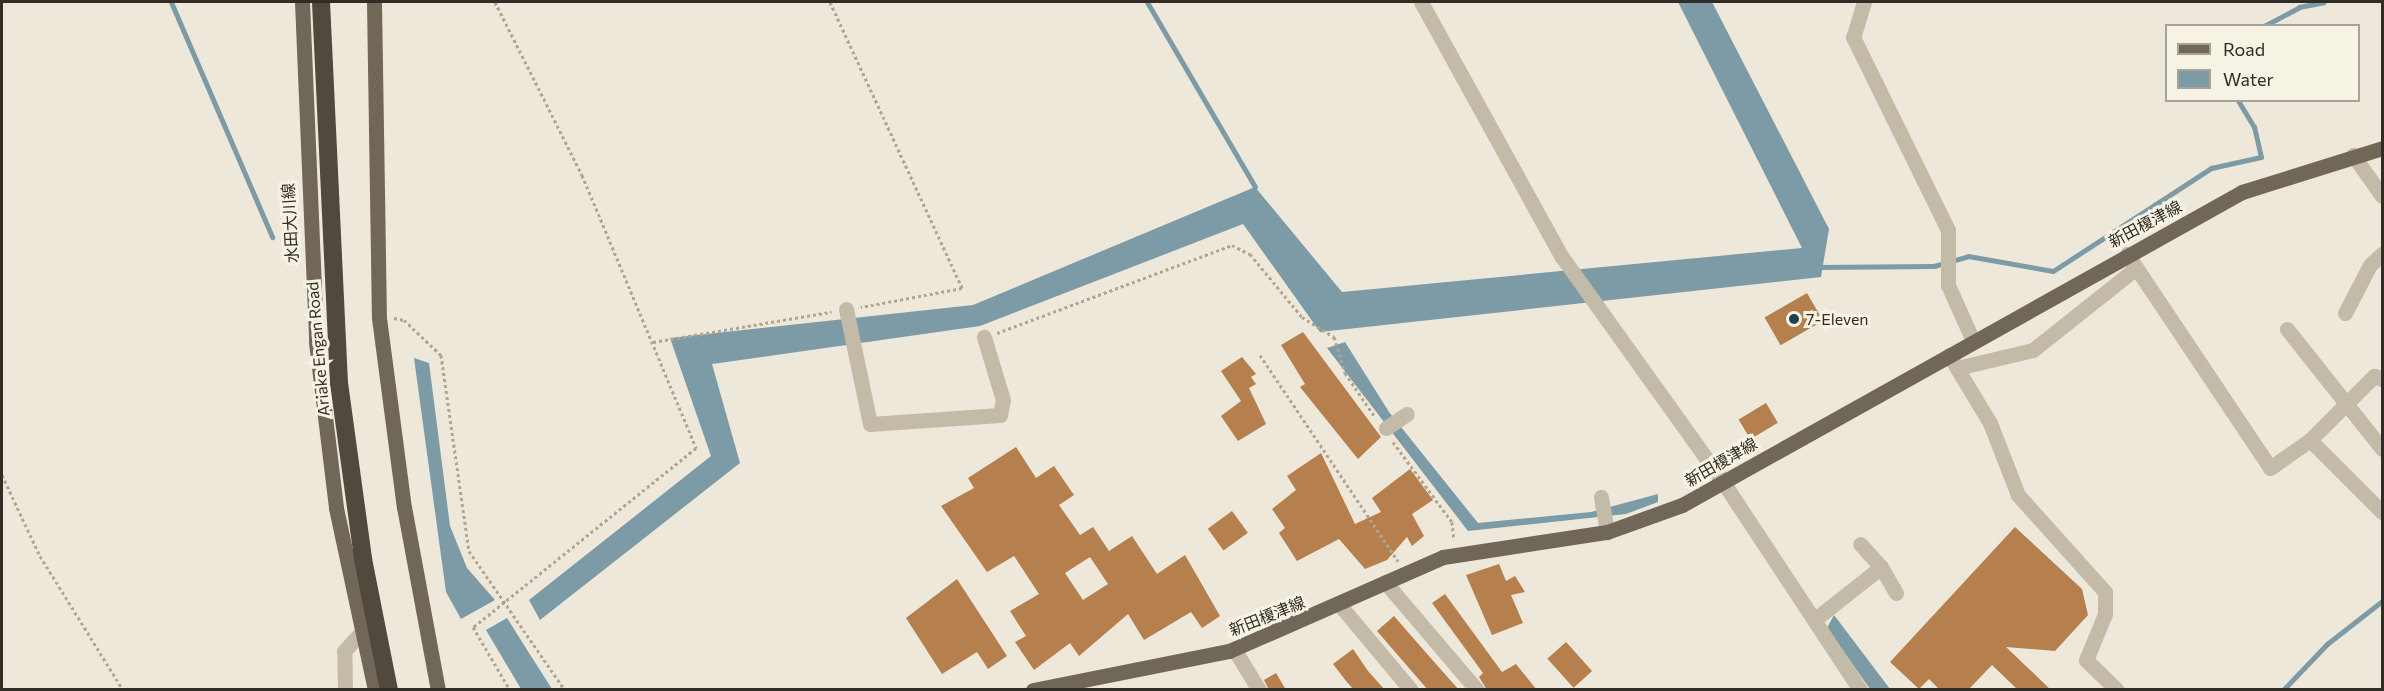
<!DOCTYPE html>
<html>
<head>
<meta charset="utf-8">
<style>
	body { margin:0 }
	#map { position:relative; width:2384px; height:691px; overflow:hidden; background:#ede8d9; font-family:Commissioner,"Noto Sans JP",sans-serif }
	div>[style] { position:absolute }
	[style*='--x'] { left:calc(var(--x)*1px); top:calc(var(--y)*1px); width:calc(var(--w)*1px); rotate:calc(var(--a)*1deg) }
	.water>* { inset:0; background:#7c9ba6 }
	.stream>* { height:5px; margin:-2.5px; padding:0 2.5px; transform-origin:2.5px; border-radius:2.5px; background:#7c9ba6 }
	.building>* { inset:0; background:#b67f4e; transform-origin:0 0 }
	.path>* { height:3px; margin-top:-1.5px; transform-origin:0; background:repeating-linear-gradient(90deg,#afa591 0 3px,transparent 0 6px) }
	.minor>* { height:15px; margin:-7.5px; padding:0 7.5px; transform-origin:7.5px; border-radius:7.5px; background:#c3baa7 }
	.major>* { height:15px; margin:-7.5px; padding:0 7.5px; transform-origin:7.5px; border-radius:7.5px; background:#716759 }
	.highway-bridge>* { height:18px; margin:-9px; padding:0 9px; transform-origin:9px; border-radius:9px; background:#51483e }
	.dots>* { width:16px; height:16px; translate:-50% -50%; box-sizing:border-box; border:3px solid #f6f2e4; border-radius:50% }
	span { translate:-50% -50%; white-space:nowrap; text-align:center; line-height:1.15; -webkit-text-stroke:6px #f6f2e4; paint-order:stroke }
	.street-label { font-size:16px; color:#312c26 }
	.poi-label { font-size:16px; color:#312c26 }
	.left { translate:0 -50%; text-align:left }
	.frame { position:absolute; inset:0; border:3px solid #312c26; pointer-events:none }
	.legend { position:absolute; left:2165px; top:24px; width:195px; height:78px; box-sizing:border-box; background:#f6f2e4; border:2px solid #a7a398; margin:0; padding:8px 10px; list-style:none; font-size:18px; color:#312c26 }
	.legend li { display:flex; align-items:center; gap:12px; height:30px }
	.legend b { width:30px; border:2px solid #a7a398 }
</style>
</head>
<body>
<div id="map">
	<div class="water">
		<div style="clip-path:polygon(1678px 2px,1712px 2px,1829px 229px,1821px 277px,1320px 332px,1243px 224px,980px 326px,712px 364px,740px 463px,540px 620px,529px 600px,711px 456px,670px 338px,973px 305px,1255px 187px,1342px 292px,1802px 248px)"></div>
		<div style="clip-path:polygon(1345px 342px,1389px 412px,1478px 523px,1591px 512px,1658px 494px,1658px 502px,1626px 514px,1468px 531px,1327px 348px)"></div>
		<div style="clip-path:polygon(414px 358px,429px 363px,450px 526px,467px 568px,495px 600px,461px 619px,446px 592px)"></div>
		<div style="clip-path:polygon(1834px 615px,1890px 689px,1870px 689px,1827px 628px)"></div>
		<div style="clip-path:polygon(507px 618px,529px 653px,552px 689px,521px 689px,486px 630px)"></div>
	</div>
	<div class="stream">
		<div style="--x:171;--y:2;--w:256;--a:66.7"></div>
		<div style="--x:1147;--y:2;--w:214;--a:59.7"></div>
		<div style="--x:2264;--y:26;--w:40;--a:-28"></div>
		<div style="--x:2299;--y:7;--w:25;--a:-11"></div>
		<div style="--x:1818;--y:267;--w:116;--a:-0.5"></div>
		<div style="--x:1934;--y:266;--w:35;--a:-16"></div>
		<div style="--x:1968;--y:256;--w:86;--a:10"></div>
		<div style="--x:2053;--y:271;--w:189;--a:-33.1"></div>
		<div style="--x:2211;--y:168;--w:51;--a:-12.4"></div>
		<div style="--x:2261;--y:157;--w:31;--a:-103"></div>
		<div style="--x:2254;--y:127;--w:31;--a:-121"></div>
		<div style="--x:2283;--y:690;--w:64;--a:-46.3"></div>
		<div style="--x:2327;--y:644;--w:70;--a:-38"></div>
	</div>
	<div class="building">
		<div style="left:1807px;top:293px;width:32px;height:49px;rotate:60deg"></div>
		<div style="clip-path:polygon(1303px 332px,1381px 437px,1358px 459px,1300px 387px,1305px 384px,1281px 345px)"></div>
		<div style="clip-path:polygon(1242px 357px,1256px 374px,1251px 377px,1256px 384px,1249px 388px,1266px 424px,1238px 441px,1221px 416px,1241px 401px,1221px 371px)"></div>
		<div style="left:1766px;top:403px;width:23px;height:32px;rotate:59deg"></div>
		<div style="clip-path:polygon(evenodd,1016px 447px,1036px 478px,1054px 466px,1074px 495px,1059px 505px,1080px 535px,1093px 527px,1109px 551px,1132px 536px,1157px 574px,1185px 555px,1220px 616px,1202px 628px,1191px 612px,1144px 640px,1128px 614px,1079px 656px,1070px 643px,1034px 670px,1015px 642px,1026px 636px,1010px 611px,1039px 594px,1014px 556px,987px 572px,941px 506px,974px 488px,968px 478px,1016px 447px,1090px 557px,1108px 584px,1083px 600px,1065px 573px,1090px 557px)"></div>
		<div style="clip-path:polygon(1321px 453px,1355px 524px,1381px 512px,1372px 498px,1410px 469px,1433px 500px,1412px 514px,1424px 536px,1412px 546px,1407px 537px,1387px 560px,1365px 569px,1339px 539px,1297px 561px,1279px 533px,1285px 528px,1272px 509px,1296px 490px,1287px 476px)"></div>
		<div style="left:1232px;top:511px;width:27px;height:30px;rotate:54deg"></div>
		<div style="clip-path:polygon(2015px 527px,2082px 589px,2088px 615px,2055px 651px,2006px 647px,2051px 690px,2018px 690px,1992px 665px,1968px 690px,1940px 690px,1929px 679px,1919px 689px,1890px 662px)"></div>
		<div style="clip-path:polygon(1499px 564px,1506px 581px,1515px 576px,1525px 592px,1511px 595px,1523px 623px,1492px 635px,1466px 575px)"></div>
		<div style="clip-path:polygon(957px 579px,1007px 656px,988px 669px,977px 652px,942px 674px,906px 618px)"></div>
		<div style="clip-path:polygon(1445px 594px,1502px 672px,1516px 664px,1537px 690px,1487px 690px,1479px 677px,1483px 673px,1432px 603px)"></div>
		<div style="clip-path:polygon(1394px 616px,1428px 655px,1459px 690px,1428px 690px,1402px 660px,1377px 631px)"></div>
		<div style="left:1566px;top:642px;width:39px;height:25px;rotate:48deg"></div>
		<div style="clip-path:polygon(1353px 649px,1368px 671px,1385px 690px,1354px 690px,1346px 681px,1333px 664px)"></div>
		<div style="clip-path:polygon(1276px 673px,1286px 690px,1269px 690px,1264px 680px)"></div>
	</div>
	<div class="path">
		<div style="--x:495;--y:2;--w:194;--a:63.3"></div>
		<div style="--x:582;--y:175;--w:296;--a:67.3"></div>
		<div style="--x:696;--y:448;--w:286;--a:141.2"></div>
		<div style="--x:473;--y:627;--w:73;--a:59.6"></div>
		<div style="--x:830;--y:2;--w:315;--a:65.2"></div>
		<div style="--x:962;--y:288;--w:103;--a:169.3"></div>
		<div style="--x:394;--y:318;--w:10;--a:11"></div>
		<div style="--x:404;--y:320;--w:51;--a:43.4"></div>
		<div style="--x:441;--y:355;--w:198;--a:81.9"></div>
		<div style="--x:469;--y:551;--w:169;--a:55.4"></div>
		<div style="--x:997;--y:333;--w:251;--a:-20.5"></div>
		<div style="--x:1232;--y:245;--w:20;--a:27"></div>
		<div style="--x:1250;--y:254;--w:82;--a:50.5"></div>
		<div style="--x:1302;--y:317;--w:38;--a:32"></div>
		<div style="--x:1334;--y:337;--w:38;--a:73"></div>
		<div style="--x:1345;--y:373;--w:53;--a:55.7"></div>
		<div style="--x:653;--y:342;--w:181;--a:-9.6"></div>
		<div style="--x:1260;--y:355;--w:248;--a:56.2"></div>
		<div style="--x:1393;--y:442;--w:99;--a:53.6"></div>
		<div style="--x:1452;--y:522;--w:18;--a:84"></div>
		<div style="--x:2;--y:475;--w:89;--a:64.9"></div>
		<div style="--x:40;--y:556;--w:158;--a:58.2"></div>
	</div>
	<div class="minor">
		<div style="--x:1421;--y:2;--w:291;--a:61.1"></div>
		<div style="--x:1562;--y:257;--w:277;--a:54.4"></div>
		<div style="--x:1723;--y:482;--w:249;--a:56.6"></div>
		<div style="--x:1864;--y:2;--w:37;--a:107"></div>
		<div style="--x:1853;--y:37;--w:215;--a:63.8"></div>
		<div style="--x:1948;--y:230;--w:55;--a:90"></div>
		<div style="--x:1948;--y:285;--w:61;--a:65.9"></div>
		<div style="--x:2353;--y:155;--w:50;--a:54.7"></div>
		<div style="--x:2127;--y:254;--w:257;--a:56.2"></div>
		<div style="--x:2270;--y:468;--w:49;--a:-35"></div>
		<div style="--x:2310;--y:440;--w:102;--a:45"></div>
		<div style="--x:846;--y:309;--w:117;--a:78.2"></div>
		<div style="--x:870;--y:424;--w:130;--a:-4"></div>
		<div style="--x:1000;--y:415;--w:15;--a:-79"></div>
		<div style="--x:1003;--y:400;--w:66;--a:-106.8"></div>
		<div style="--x:2345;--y:313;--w:54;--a:-62.5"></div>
		<div style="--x:2370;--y:265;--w:16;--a:-43"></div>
		<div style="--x:2287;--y:329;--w:153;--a:51.6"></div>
		<div style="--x:1949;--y:355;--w:79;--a:58.9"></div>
		<div style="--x:1990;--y:423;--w:77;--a:68.7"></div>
		<div style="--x:2018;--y:495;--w:130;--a:48.1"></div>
		<div style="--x:2105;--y:592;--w:22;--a:90"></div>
		<div style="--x:2105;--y:614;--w:50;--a:112.4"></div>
		<div style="--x:2086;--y:660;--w:43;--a:44.1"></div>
		<div style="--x:1957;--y:368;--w:78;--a:-13.3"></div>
		<div style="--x:2033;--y:350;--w:132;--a:-38.5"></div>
		<div style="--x:1386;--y:428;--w:25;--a:-34"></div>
		<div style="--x:2310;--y:440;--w:91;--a:-45"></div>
		<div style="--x:2374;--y:376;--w:9;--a:21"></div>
		<div style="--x:1601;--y:497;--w:36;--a:80"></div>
		<div style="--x:1881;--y:567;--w:30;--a:60"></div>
		<div style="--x:1385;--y:582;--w:142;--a:49.6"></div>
		<div style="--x:1339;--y:604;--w:112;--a:50.1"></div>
		<div style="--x:1814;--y:620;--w:85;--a:-38.3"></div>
		<div style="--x:1881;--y:567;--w:31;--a:-132"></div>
		<div style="--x:1234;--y:649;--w:48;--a:58.6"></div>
		<div style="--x:345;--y:690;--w:39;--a:-91"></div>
		<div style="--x:344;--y:651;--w:22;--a:-47"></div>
	</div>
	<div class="major">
		<div style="--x:302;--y:2;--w:340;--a:87.6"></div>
		<div style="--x:316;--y:342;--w:167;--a:83.1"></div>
		<div style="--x:336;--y:508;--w:186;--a:77.9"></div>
		<div style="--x:374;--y:2;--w:316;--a:89.1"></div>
		<div style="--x:379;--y:318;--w:191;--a:82.5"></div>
		<div style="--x:404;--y:507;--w:186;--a:79.5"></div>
		<div style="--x:1033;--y:690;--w:200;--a:-11.3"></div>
		<div style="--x:1229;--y:651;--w:234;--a:-23.7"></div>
		<div style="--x:1443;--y:557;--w:166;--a:-8.7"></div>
		<div style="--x:1607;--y:532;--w:80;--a:-19.8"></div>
		<div style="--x:1682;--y:505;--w:642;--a:-29.2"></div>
		<div style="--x:2242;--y:192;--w:147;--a:-17.4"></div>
	</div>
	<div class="highway-bridge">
		<div style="--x:321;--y:2;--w:381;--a:87.3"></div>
		<div style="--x:339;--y:383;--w:178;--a:82.2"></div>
		<div style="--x:363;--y:559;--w:134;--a:78.8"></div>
	</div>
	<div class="dots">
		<div style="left:1794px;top:319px;background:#21404d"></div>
	</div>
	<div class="street-label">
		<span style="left:290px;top:223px;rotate:-93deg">水田大川線</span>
		<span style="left:2145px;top:224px;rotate:-28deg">新田榎津線</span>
		<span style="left:318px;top:349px;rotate:-95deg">Ariake Engan Road</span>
		<span style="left:1721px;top:462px;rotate:-30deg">新田榎津線</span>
		<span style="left:1267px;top:616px;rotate:-22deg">新田榎津線</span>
	</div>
	<div class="poi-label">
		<span class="left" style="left:1806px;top:319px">7-Eleven</span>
	</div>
	<div class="frame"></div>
	<ul class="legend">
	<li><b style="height:8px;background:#716759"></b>Road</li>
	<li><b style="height:16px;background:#7c9ba6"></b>Water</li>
	</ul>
</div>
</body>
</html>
